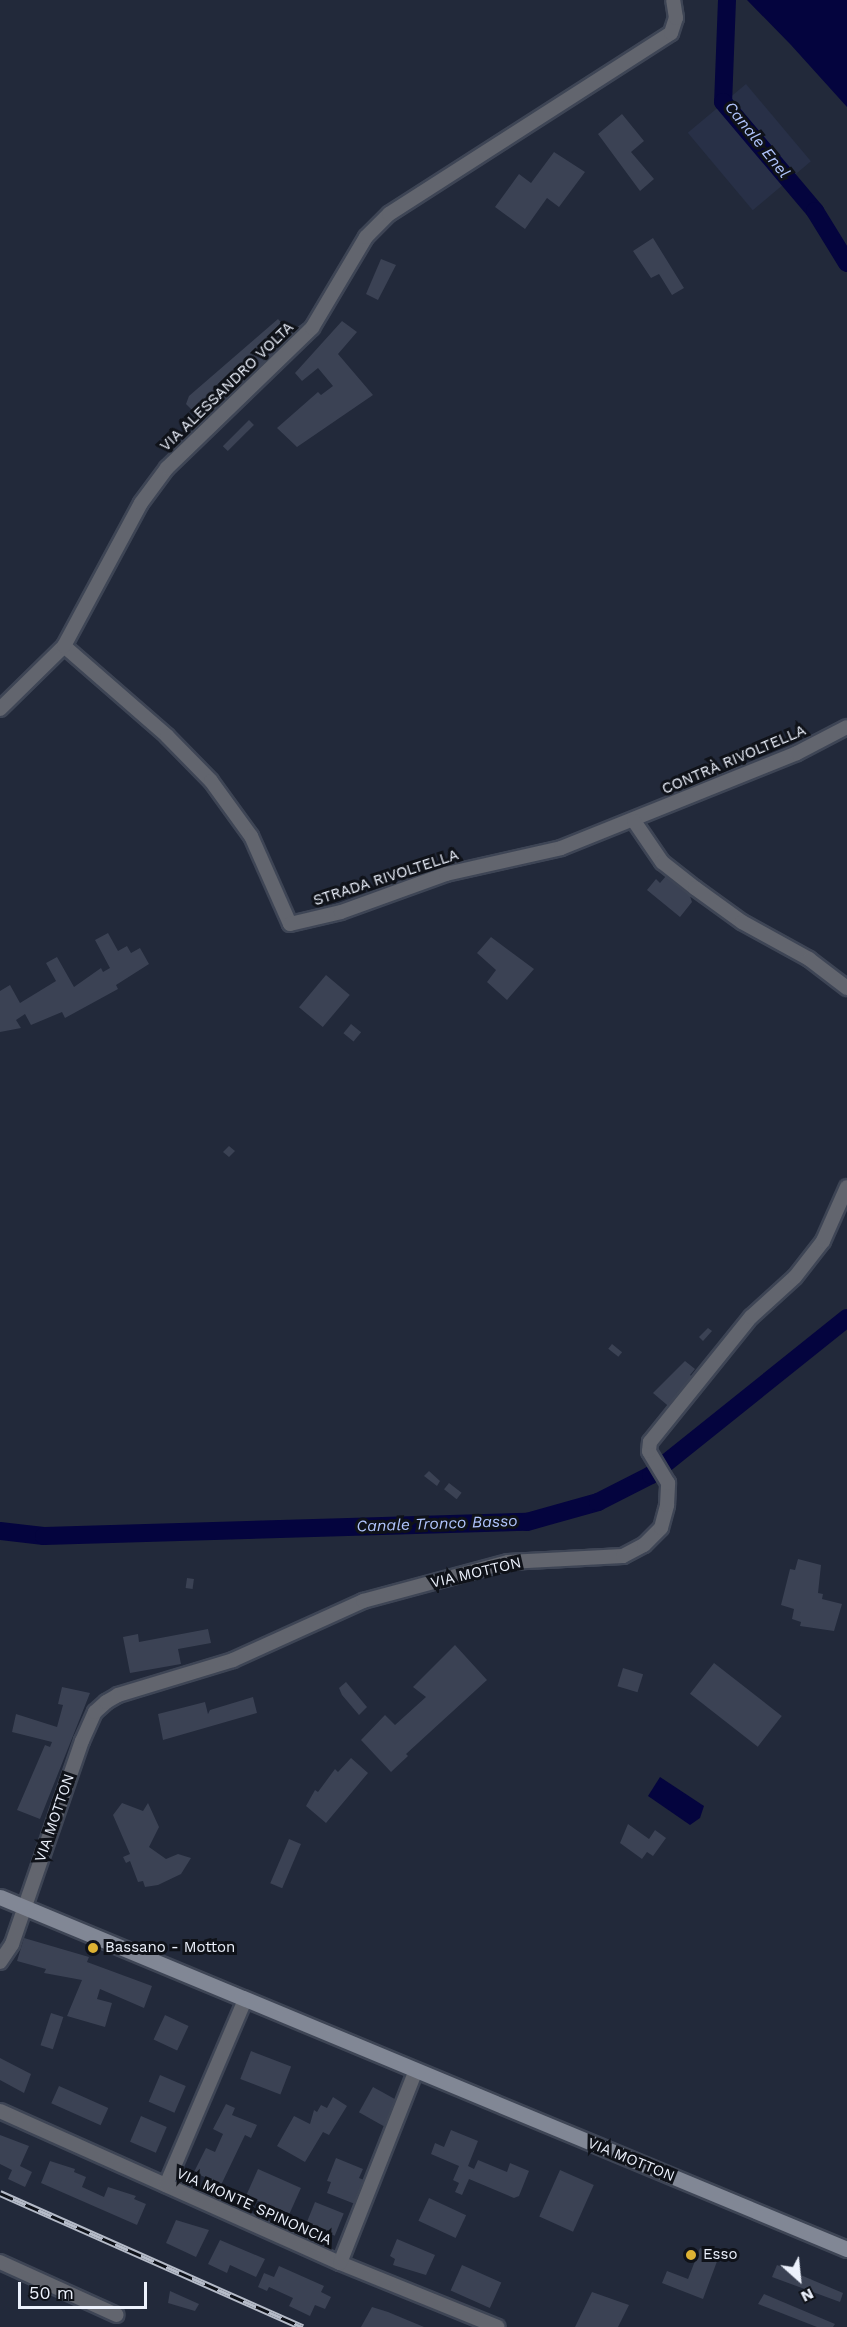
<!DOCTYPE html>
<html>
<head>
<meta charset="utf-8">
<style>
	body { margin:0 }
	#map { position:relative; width:847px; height:2327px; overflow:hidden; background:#22293a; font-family:"Work Sans",sans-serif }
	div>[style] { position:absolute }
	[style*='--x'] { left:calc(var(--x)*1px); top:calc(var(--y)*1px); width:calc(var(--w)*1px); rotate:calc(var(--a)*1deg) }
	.built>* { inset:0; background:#283047; transform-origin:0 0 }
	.water>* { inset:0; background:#04043e }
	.canal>* { height:18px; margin:-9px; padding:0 9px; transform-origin:9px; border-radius:9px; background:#04043e }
	.building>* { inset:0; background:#3b4254; transform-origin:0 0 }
	.roads { filter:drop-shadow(2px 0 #3e4555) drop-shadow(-2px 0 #3e4555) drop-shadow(0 2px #3e4555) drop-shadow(0 -2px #3e4555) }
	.minor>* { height:14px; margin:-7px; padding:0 7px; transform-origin:7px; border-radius:7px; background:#62656e }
	.secondary>* { height:15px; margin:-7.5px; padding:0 7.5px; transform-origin:7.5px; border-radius:7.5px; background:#818795 }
	.rail>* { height:7px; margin-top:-3.5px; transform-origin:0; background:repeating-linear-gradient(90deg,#0f1219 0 14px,#b5bbc8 0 28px); box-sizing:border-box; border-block:2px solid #b5bbc8 }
	.dots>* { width:16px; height:16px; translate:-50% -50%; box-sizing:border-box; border:3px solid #0f1219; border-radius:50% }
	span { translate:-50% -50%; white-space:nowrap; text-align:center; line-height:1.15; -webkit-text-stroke:6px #0f1219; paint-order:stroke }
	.street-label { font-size:15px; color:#ecf1fc }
	.poi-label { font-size:15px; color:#ecf1fc }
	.left { translate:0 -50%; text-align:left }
	.water-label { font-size:16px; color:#b0c4fc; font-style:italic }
	.north { position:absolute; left:769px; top:2249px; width:60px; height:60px; -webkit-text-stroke:4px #0f1219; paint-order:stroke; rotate:153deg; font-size:16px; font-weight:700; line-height:24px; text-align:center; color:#ecf1fc }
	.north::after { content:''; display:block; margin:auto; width:21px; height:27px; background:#ecf1fc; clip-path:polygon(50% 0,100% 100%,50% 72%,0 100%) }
	.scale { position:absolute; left:18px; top:2282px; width:129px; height:27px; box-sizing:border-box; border:3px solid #ecf1fc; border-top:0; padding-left:8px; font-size:18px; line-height:21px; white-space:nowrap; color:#ecf1fc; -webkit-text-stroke:4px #0f1219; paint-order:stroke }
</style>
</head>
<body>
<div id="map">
	<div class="built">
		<div style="left:746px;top:84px;width:101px;height:76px;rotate:50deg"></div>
	</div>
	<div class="water">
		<div style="clip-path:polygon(747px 0,847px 0,847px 107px,791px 45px)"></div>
		<div style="clip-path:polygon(660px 1777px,704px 1806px,700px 1818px,690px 1825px,648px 1796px)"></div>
	</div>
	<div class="canal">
		<div style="--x:727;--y:0;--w:102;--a:92.2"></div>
		<div style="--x:723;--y:102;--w:143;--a:49.8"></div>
		<div style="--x:815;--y:211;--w:61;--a:58.4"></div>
		<div style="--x:0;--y:1531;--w:44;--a:6.5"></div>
		<div style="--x:44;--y:1536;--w:483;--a:-1.7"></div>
		<div style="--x:527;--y:1522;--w:74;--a:-15.7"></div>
		<div style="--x:598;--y:1502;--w:59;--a:-27"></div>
		<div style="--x:651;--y:1475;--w:251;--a:-38.7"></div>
	</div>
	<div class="building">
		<div style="clip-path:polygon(622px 114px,644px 141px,631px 152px,654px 179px,640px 191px,598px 134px)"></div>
		<div style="clip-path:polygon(554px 152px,585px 172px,559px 207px,547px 198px,525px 229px,495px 207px,519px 174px,531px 183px)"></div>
		<div style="clip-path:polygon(653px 238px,684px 288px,672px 295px,659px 274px,651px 278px,633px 251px)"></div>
		<div style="clip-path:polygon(381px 259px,396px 265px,378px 300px,366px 294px)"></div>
		<div style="clip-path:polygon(278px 319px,290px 332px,303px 323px,307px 331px,215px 419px,200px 407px,194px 412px,186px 404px,189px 396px)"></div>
		<div style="clip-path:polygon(342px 321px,357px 332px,338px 354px,373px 395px,297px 447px,277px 428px,318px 392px,321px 395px,333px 386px,318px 368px,302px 381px,295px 373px)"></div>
		<div style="left:249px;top:420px;width:7px;height:37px;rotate:45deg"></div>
		<div style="clip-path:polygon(666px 876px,690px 896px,692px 902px,680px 917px,647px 890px,656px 879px,660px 883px)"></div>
		<div style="clip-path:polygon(108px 933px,118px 951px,127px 946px,131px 953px,140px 948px,149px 964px,116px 985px,118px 989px,65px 1018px,62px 1012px,31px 1025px,25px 1014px,16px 1020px,21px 1028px,0 1032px,0 991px,10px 985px,20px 1003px,56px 981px,46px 963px,57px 957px,74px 987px,101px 968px,103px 972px,110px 968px,95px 940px)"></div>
		<div style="clip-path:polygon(491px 937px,534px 969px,507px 1000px,487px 982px,496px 970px,477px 953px)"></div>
		<div style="left:326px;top:975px;width:31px;height:42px;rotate:40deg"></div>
		<div style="left:351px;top:1024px;width:13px;height:12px;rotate:39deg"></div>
		<div style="clip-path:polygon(229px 1146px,235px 1151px,229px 1157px,223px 1152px)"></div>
		<div style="clip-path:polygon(708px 1328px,712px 1331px,703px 1341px,699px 1337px)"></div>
		<div style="left:612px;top:1344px;width:13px;height:6px;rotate:39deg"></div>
		<div style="clip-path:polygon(685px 1361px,695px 1369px,690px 1375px,698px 1381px,673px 1410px,653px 1393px)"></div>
		<div style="clip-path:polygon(429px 1471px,440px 1481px,437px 1486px,424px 1476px)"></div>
		<div style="left:449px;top:1483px;width:16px;height:8px;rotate:38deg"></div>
		<div style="clip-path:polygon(798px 1559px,821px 1565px,818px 1593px,823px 1594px,822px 1599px,842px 1604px,834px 1631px,800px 1626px,801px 1622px,792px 1619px,794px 1609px,781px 1605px,790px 1569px,795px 1570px)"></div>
		<div style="left:187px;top:1578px;width:7px;height:10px;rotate:8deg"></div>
		<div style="clip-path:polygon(208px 1629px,211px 1643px,178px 1649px,181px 1664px,130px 1673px,123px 1637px,138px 1634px,139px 1642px)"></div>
		<div style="clip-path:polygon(455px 1645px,487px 1680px,406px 1754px,408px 1756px,391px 1772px,361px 1740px,385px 1715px,395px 1725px,426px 1697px,413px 1687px)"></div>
		<div style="left:714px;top:1663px;width:86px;height:39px;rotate:38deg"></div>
		<div style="left:623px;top:1668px;width:21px;height:19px;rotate:17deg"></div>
		<div style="clip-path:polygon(346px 1682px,367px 1707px,359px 1715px,342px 1695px,339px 1688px)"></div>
		<div style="clip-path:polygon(62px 1687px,90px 1693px,40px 1819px,17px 1810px,45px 1745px,50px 1747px,52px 1742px,12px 1732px,16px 1714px,57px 1727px,63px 1705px,58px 1704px)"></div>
		<div style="clip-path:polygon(253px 1697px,257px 1713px,163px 1740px,158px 1714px,205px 1702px,208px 1714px,210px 1710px)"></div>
		<div style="clip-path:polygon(351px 1758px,368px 1773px,326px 1823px,306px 1806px,315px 1790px,318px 1792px,335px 1769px,338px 1772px)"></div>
		<div style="clip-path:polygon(122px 1803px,143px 1811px,148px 1803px,159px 1827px,149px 1847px,166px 1859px,178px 1854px,191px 1858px,181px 1874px,158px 1885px,145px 1887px,143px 1881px,138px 1882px,130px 1861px,126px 1863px,123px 1857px,130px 1854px,113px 1815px)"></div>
		<div style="clip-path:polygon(628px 1824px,649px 1839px,655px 1830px,666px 1838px,653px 1856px,647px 1852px,642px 1859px,620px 1843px)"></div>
		<div style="left:289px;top:1839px;width:13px;height:48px;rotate:23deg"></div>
		<div style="clip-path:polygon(24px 1938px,89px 1957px,87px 1962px,152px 1986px,144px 2008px,100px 1989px,97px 1999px,112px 2003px,105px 2027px,67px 2016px,82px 1980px,44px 1973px,46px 1969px,17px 1961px)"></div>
		<div style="left:51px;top:2013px;width:13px;height:34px;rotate:18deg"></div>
		<div style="left:165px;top:2015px;width:26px;height:27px;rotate:25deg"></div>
		<div style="left:251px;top:2051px;width:43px;height:30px;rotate:21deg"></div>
		<div style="clip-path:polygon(0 2058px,31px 2074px,24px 2093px,0 2080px)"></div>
		<div style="left:160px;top:2075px;width:28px;height:29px;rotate:23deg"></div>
		<div style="left:59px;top:2086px;width:54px;height:19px;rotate:24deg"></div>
		<div style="left:373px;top:2087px;width:29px;height:29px;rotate:29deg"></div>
		<div style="clip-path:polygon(333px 2097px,347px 2106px,329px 2135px,323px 2132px,305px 2162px,277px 2146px,294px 2116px,310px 2124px,314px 2110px,317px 2112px,321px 2105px,327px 2108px)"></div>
		<div style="clip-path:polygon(226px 2104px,235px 2108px,232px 2115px,257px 2125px,251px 2138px,245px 2135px,221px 2185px,194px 2172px,206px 2148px,215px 2152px,223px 2134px,213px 2129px)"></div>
		<div style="left:141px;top:2116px;width:28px;height:28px;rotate:23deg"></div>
		<div style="clip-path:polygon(451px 2130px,478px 2141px,468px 2166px,474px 2169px,478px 2160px,507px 2172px,510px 2163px,529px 2171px,519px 2196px,514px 2198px,469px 2179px,462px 2195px,455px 2192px,459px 2183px,453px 2180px,459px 2166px,431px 2154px,435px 2143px,444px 2147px)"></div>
		<div style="clip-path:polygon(0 2135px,29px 2146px,20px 2166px,32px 2172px,25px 2187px,8px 2179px,12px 2170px,0 2164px)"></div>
		<div style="clip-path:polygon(336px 2158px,363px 2169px,359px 2178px,364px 2180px,355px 2204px,327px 2193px,331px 2182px,327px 2181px)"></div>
		<div style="clip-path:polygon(50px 2161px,75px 2169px,74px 2172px,86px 2177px,82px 2187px,104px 2197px,108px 2187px,136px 2196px,134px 2199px,146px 2204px,137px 2225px,41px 2183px)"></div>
		<div style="left:258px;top:2169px;width:47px;height:29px;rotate:24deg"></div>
		<div style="left:560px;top:2170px;width:37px;height:51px;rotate:24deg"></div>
		<div style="left:429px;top:2198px;width:41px;height:25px;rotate:25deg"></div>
		<div style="left:315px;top:2202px;width:31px;height:24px;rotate:22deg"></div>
		<div style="clip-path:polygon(176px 2220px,209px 2230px,196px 2257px,166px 2243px)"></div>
		<div style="clip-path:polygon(397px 2239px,435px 2255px,426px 2275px,393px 2265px,395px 2259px,390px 2256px)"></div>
		<div style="clip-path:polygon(220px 2240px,265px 2259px,256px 2277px,230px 2265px,227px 2273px,208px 2264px)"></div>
		<div style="clip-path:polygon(700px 2248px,719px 2256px,703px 2299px,662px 2283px,667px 2271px,688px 2279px)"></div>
		<div style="left:462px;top:2265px;width:43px;height:28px;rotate:24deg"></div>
		<div style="clip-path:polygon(777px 2265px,843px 2293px,840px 2302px,772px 2277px)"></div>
		<div style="clip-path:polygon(279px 2266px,324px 2286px,321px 2292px,331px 2297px,325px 2309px,315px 2305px,310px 2316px,289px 2306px,293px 2298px,269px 2287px,267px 2291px,258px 2287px,264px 2273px,274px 2277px)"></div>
		<div style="clip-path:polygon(170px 2291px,199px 2304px,195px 2311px,168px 2303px)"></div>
		<div style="clip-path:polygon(592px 2292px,629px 2305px,618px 2327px,575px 2327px)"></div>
		<div style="clip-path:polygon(764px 2294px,835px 2324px,833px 2327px,817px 2327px,758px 2304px)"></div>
		<div style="clip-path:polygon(372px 2307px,388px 2312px,424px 2327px,361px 2327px)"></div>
	</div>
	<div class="roads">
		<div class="minor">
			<div style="--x:64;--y:646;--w:137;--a:41.1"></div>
			<div style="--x:167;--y:736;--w:63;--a:45.6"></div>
			<div style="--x:211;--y:781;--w:68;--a:54"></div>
			<div style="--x:251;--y:836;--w:96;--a:66.1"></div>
			<div style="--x:290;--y:924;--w:52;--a:-13.2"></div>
			<div style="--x:341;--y:912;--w:112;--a:-19.9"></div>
			<div style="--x:446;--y:874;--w:118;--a:-12.7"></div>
			<div style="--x:561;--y:848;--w:254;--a:-21.9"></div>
			<div style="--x:797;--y:753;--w:56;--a:-27.5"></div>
			<div style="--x:0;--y:709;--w:90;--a:-44.5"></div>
			<div style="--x:64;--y:646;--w:162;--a:-61.7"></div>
			<div style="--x:141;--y:503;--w:44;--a:-53.4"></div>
			<div style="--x:167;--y:468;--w:202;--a:-44"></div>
			<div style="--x:312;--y:328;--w:106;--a:-59.3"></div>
			<div style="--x:366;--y:237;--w:33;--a:-45"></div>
			<div style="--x:389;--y:214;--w:335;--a:-32.7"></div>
			<div style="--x:671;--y:33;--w:16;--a:-72"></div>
			<div style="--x:676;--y:18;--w:18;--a:-99"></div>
			<div style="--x:634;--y:821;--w:50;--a:55.7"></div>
			<div style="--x:662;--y:862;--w:42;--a:38.2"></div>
			<div style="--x:695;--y:888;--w:58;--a:35.9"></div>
			<div style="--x:742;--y:922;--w:77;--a:28.9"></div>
			<div style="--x:809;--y:959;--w:48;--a:37.3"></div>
			<div style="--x:0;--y:1962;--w:22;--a:-56"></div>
			<div style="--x:12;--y:1944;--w:215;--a:-71"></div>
			<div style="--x:82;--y:1741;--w:32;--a:-66"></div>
			<div style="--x:95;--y:1712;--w:15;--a:-42"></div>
			<div style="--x:106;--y:1702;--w:14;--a:-30"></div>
			<div style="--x:118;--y:1695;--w:120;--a:-16.9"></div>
			<div style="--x:233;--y:1660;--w:143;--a:-24.4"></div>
			<div style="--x:363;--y:1601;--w:150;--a:-15.1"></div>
			<div style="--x:508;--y:1562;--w:115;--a:-3"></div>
			<div style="--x:623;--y:1556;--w:24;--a:-28"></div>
			<div style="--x:644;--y:1545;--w:24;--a:-45"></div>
			<div style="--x:661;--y:1528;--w:24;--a:-75"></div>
			<div style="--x:667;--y:1505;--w:22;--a:-87"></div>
			<div style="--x:668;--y:1483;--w:37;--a:-121"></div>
			<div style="--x:649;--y:1451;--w:9;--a:-84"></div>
			<div style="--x:650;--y:1442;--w:161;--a:-51.1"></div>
			<div style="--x:751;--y:1317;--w:59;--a:-42.3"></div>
			<div style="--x:795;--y:1277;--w:46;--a:-52.1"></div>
			<div style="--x:823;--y:1241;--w:59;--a:-66"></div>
			<div style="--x:0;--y:2111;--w:372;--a:24.1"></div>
			<div style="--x:340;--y:2263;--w:170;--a:22.1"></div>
			<div style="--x:166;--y:2185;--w:201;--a:-66.9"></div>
			<div style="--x:0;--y:2262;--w:128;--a:24.4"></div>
			<div style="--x:340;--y:2263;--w:207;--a:-68.5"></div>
		</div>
		<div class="secondary">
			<div style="--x:0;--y:1897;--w:917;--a:22.57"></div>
		</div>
	</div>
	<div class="rail">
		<div style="--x:0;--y:2193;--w:331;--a:23.9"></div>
	</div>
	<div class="dots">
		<div style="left:93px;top:1948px;background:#ddb233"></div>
		<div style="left:691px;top:2255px;background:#ddb233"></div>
	</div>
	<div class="street-label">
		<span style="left:227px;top:387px;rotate:-44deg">VIA ALESSANDRO VOLTA</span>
		<span style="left:734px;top:760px;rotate:-23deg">CONTRÀ RIVOLTELLA</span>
		<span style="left:386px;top:878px;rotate:-18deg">STRADA RIVOLTELLA</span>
		<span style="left:476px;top:1573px;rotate:-13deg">VIA MOTTON</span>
		<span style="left:55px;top:1818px;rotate:-71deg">VIA MOTTON</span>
		<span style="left:631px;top:2160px;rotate:22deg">VIA MOTTON</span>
		<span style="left:254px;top:2207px;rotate:24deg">VIA MONTE SPINONCIA</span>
	</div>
	<div class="poi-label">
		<span class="left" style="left:105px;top:1948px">Bassano - Motton</span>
		<span class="left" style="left:703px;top:2255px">Esso</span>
	</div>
	<div class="water-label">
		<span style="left:757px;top:140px;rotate:51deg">Canale Enel</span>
		<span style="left:437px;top:1524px;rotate:-2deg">Canale Tronco Basso</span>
	</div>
	<div class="north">N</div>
	<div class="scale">50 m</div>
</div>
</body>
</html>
